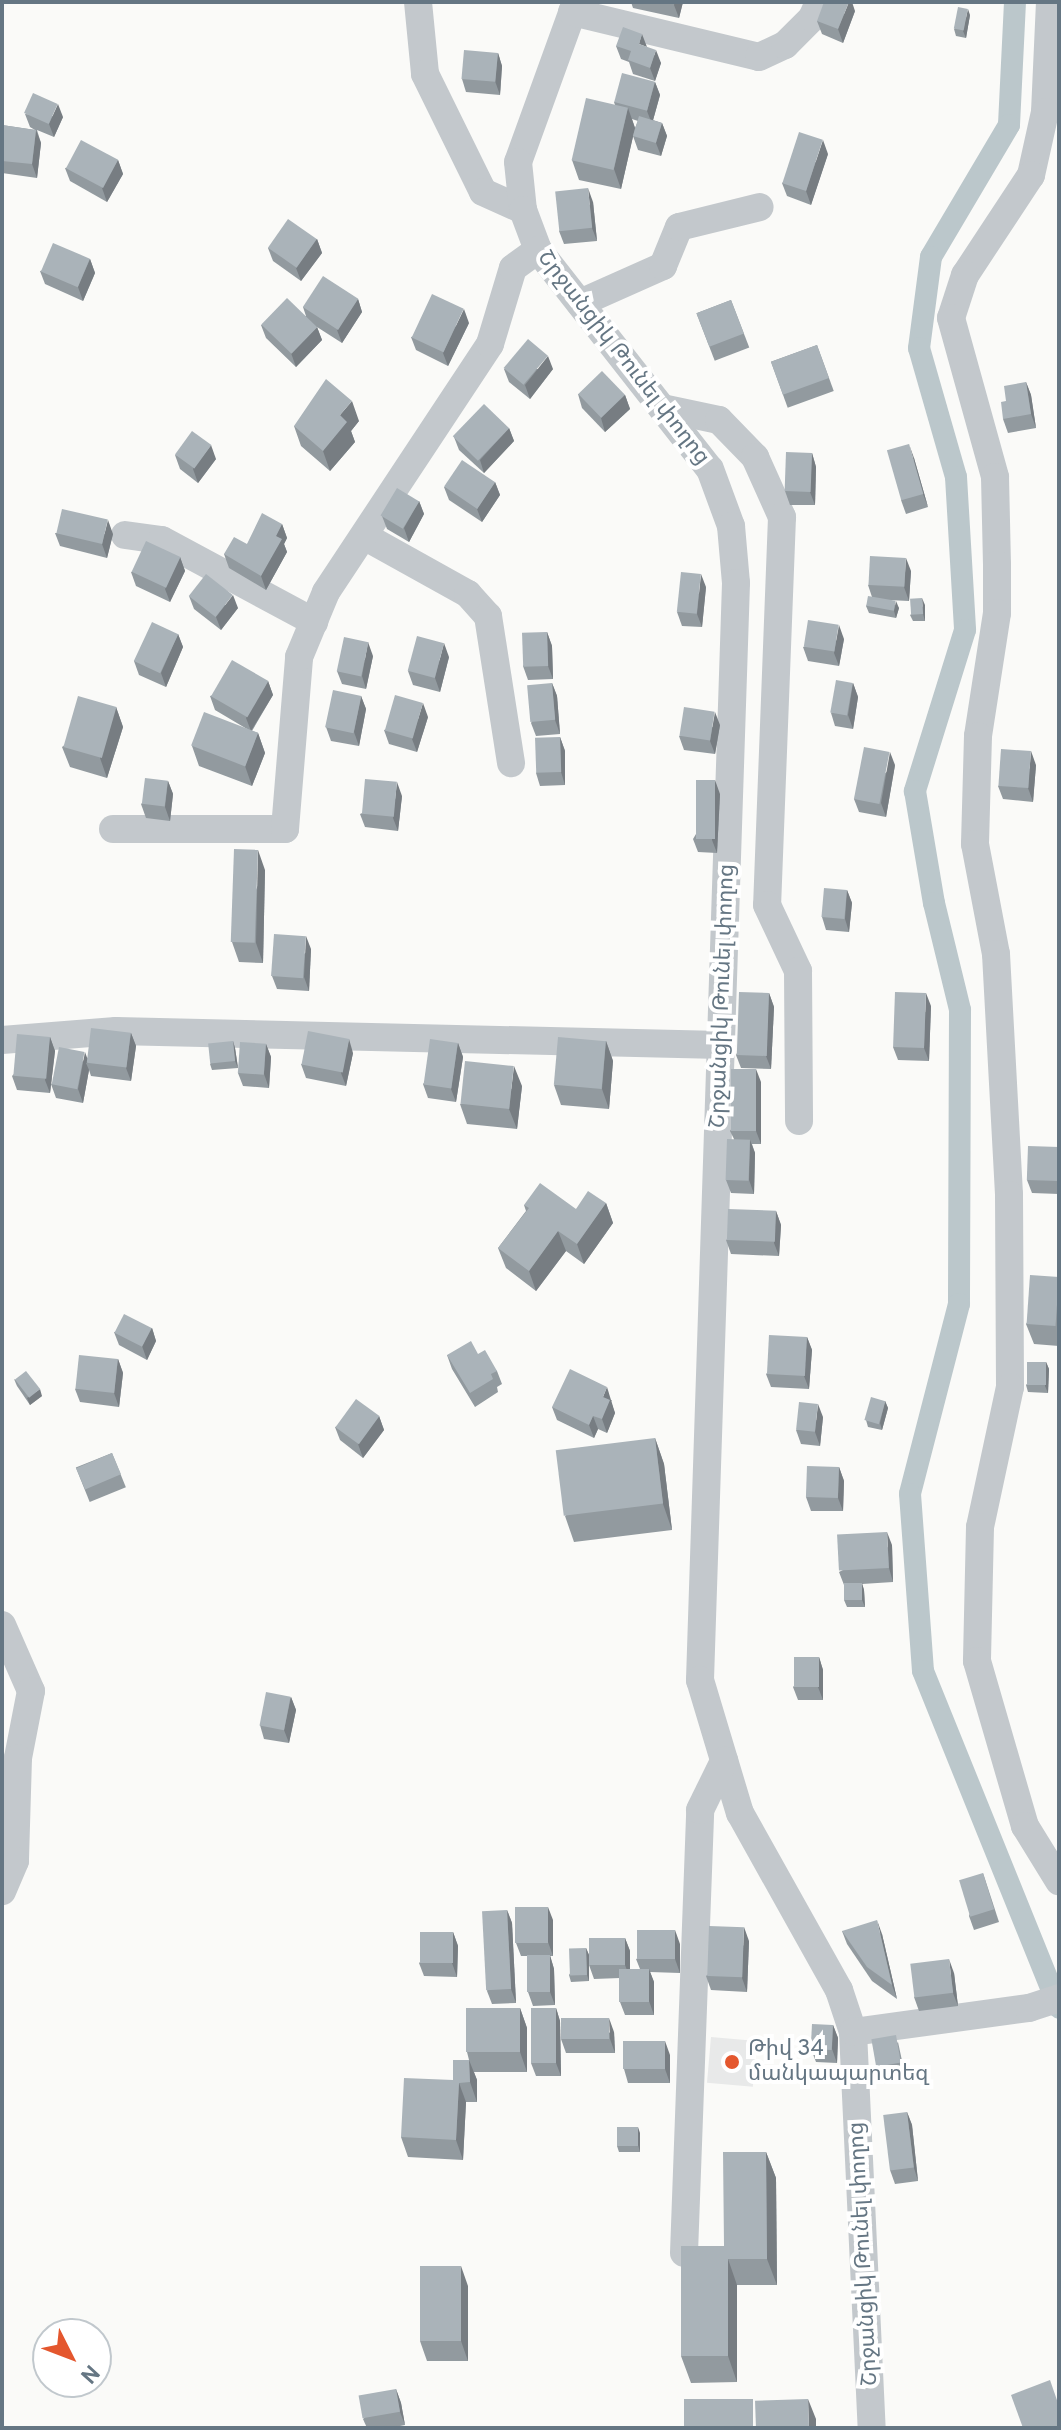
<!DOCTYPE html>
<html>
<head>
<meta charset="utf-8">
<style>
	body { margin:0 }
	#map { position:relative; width:1061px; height:2430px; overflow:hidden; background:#fafaf8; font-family:Overpass,"Noto Sans Armenian",sans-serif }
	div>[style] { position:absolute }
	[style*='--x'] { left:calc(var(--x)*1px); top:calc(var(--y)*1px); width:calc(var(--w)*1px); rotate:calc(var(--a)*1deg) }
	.built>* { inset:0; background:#e8e9e9; transform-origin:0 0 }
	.canal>* { height:22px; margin:-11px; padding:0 11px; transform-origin:11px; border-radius:11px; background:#bbc7cb }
	.minor>* { height:28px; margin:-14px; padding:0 14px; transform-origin:14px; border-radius:14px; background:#c3c8cc }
	.wall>* { inset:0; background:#929a9f; transform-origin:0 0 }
	.shaded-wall>* { inset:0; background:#777d82 }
	.building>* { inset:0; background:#aab3b9; transform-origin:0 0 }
	.dots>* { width:22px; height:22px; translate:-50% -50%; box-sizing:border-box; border:4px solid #fff; border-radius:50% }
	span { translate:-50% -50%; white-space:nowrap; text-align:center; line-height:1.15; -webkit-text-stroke:8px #fff; paint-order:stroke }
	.street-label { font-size:22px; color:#657683 }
	.poi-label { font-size:22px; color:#657683 }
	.left { translate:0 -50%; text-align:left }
	.frame { position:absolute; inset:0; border:4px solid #657683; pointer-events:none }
	.north { position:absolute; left:32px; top:2318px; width:80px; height:80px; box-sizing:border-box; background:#fff; border:2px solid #c1c8cd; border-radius:50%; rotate:132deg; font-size:22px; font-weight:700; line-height:32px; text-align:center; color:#657683 }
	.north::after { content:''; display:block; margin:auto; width:28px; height:36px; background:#e4572e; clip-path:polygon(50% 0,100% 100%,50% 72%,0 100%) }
</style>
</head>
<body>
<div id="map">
	<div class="built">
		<div style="left:711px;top:2037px;width:46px;height:46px;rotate:5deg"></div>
	</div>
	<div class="canal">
		<div style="--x:1015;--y:2;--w:123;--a:92.8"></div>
		<div style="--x:1009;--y:125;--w:153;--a:120.6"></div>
		<div style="--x:931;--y:257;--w:92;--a:97.5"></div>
		<div style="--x:919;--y:348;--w:134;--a:74"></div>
		<div style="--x:956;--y:477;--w:153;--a:86.6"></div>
		<div style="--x:965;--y:630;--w:169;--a:107.3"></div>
		<div style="--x:915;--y:791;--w:114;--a:80.4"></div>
		<div style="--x:934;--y:903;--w:110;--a:76.3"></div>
		<div style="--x:960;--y:1010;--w:294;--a:90.2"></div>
		<div style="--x:959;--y:1304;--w:196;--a:104.5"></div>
		<div style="--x:910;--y:1494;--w:177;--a:85.8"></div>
		<div style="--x:923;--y:1671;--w:363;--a:68"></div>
	</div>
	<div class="minor">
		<div style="--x:418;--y:2;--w:72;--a:84.4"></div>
		<div style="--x:425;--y:74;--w:131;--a:63.8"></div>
		<div style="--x:483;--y:192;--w:44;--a:24.2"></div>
		<div style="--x:576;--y:2;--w:170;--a:109.9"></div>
		<div style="--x:518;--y:162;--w:48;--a:84.1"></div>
		<div style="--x:523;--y:210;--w:43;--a:69.4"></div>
		<div style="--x:538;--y:250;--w:278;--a:51.9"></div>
		<div style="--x:710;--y:469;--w:61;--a:69.8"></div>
		<div style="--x:731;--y:526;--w:57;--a:85"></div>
		<div style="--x:736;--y:583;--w:1098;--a:91.88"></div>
		<div style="--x:700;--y:1680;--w:139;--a:73.3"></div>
		<div style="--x:740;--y:1813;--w:203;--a:60.8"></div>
		<div style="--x:839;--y:1990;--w:44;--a:71.6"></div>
		<div style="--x:853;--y:2032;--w:396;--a:87.3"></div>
		<div style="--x:1050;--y:2;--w:110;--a:92.6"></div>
		<div style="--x:1045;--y:112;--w:65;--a:102.5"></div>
		<div style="--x:1031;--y:175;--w:120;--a:123.4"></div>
		<div style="--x:965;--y:275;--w:45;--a:108"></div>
		<div style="--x:951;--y:318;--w:165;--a:74.5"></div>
		<div style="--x:995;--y:477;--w:88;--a:88.7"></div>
		<div style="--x:997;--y:565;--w:48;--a:90"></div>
		<div style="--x:997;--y:613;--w:124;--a:98.8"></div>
		<div style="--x:978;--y:736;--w:108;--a:91.6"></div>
		<div style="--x:975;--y:844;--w:112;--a:79.2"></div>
		<div style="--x:996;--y:954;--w:241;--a:86.9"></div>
		<div style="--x:1009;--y:1195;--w:192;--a:89.7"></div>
		<div style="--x:1010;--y:1387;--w:143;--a:102.1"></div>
		<div style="--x:980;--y:1527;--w:134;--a:91.3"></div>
		<div style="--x:977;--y:1661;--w:172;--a:73.8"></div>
		<div style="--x:1025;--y:1826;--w:65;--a:58.3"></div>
		<div style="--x:572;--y:12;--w:192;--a:13.5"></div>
		<div style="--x:759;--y:57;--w:29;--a:-25"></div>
		<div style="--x:785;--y:45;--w:38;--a:-45"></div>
		<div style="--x:812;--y:18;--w:17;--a:-66"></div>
		<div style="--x:580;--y:303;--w:91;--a:-24"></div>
		<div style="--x:663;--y:266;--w:42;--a:-67.7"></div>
		<div style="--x:679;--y:227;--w:83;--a:-13.9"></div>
		<div style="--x:662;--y:408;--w:58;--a:11.9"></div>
		<div style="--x:719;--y:420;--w:52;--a:45.8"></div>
		<div style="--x:755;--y:457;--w:66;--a:65.8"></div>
		<div style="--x:782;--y:517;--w:388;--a:92.2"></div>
		<div style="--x:767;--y:905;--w:73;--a:64.8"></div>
		<div style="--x:798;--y:971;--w:150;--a:89.6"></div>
		<div style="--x:125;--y:535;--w:37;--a:8"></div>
		<div style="--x:162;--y:540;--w:173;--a:28.3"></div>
		<div style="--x:364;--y:536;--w:119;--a:29.1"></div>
		<div style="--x:468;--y:594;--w:30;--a:48"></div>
		<div style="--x:488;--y:616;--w:149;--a:81.1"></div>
		<div style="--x:113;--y:829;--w:172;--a:0"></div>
		<div style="--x:285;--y:829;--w:173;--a:-85.3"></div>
		<div style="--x:299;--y:657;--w:70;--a:-67.4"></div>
		<div style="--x:326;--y:592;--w:297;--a:-56.5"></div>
		<div style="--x:490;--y:344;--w:79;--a:-73.2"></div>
		<div style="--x:513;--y:268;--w:31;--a:-36"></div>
		<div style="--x:2;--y:1040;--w:114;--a:-4.5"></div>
		<div style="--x:116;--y:1031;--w:605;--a:1.33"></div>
		<div style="--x:2;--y:1625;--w:72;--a:66.3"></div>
		<div style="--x:31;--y:1691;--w:68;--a:101"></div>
		<div style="--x:18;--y:1758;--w:103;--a:91.7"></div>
		<div style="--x:15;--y:1861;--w:33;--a:113"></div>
		<div style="--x:853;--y:2032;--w:178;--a:-7.8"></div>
		<div style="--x:1029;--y:2008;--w:32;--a:-18"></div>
		<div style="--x:684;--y:2253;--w:443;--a:-87.9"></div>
		<div style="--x:700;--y:1810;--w:55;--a:-63.9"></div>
	</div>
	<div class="wall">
		<div style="clip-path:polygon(631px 2px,683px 2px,679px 18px,633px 8px)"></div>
		<div style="clip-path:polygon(855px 11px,843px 43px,822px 34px,817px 21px)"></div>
		<div style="clip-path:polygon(970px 15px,966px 38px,956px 36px,954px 29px)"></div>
		<div style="clip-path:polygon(616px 46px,647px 47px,661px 63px,655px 81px,633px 74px,629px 62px,621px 59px)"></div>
		<div style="clip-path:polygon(498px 53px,502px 66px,500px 95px,466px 92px,462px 79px)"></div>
		<div style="clip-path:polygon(evenodd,655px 82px,660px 95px,653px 120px,662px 123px,667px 136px,661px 156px,638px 150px,633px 136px,621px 189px,579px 180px,572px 160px,615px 105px,614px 102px,655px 82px,632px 119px,638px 121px,635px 128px,632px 119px)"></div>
		<div style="clip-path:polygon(25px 114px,63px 117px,54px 137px,37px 130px,41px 143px,37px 178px,2px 173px,2px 125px,35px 130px,30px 127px)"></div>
		<div style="clip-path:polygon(828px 154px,811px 205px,787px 196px,782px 183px)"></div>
		<div style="clip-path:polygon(118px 160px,123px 174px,107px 202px,70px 181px,65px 168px)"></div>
		<div style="clip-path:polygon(593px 202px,597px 241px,564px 244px,559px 231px)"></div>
		<div style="clip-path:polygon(317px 239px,322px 253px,301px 281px,273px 261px,268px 248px)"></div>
		<div style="clip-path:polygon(90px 259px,95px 273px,83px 301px,45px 284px,40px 271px)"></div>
		<div style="clip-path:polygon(358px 299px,362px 312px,342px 343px,317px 327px,322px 340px,296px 367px,266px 338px,261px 325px,306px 316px,303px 307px)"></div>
		<div style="left:731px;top:300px;width:51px;height:37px;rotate:69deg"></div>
		<div style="clip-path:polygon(469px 323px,448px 366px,416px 350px,411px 337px)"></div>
		<div style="left:817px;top:345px;width:49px;height:49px;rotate:70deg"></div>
		<div style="clip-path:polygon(504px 369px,553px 369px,530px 399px,509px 382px)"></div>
		<div style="clip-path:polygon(1026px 382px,1031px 395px,1036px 428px,1008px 433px,1003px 419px,1006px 401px)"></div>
		<div style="clip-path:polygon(578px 394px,625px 395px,630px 409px,605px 432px,582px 408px)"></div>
		<div style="clip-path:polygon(359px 421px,351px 431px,355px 442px,330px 471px,301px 446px,294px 426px)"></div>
		<div style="clip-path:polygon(509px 428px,514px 441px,484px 473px,459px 450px,454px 437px)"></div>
		<div style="clip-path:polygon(812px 453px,816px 467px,815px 505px,790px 505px,785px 491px)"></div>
		<div style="clip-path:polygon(175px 455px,216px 459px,198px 483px,180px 469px)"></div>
		<div style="clip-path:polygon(914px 458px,928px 507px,906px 514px,901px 500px)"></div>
		<div style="clip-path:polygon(495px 482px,500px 495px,482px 522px,449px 500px,444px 487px)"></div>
		<div style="clip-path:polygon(419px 501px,424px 514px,409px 542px,387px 529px,382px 516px)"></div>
		<div style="clip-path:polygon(282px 524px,287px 538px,284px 544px,287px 552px,266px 590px,229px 568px,224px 554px,247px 544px)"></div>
		<div style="clip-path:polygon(55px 533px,113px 534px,107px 558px,60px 546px)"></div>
		<div style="clip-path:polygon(180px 557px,185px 571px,170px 602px,136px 586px,131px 572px)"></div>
		<div style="clip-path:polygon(911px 571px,909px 601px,888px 600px,899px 608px,896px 618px,869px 613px,866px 606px,872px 597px,868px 585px)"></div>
		<div style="clip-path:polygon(706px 587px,702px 627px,682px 626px,677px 612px)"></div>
		<div style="clip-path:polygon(189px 596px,238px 608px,221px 630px,194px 609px)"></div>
		<div style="clip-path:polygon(925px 605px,925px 621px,913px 621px,910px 615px)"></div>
		<div style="clip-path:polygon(547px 632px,552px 646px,553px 679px,528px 680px,523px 666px)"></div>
		<div style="clip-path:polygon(178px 634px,183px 647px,166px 687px,139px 675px,134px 661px)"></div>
		<div style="clip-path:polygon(844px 639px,839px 666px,808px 661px,803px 647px)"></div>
		<div style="clip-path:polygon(373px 656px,366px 689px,342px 684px,337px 671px)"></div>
		<div style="clip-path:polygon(449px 657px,440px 692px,413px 685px,408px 671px)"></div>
		<div style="clip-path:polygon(268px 681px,273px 695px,252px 731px,258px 733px,265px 753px,252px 786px,199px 766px,192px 746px,247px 729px,215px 710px,210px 696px)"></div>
		<div style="clip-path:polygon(552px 683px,557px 696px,560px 734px,536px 736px,531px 723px)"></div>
		<div style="clip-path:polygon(853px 683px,858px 697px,853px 729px,835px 726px,831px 713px)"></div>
		<div style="clip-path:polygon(361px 696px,366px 709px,359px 746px,331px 741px,326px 727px)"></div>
		<div style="clip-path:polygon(116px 707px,123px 727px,107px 778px,70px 767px,62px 747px)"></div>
		<div style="clip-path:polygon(428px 717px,417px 752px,389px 744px,384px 730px)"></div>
		<div style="clip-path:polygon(720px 725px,715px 754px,684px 750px,679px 736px)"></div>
		<div style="clip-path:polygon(560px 737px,565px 751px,565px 785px,540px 786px,536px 773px)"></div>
		<div style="clip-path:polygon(895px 765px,886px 817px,859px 812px,854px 799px)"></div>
		<div style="clip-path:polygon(1036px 765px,1033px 802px,1003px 799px,998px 786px)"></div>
		<div style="clip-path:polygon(168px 781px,173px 794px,170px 821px,146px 818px,141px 804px)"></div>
		<div style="clip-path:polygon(720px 794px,717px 853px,698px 852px,693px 839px)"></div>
		<div style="clip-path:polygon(402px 796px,398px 831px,365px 827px,360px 814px)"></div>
		<div style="clip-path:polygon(265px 870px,263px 963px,239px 962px,232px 942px)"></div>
		<div style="clip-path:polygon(847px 890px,852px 903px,849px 932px,826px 930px,822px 917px)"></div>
		<div style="clip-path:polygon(311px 949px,309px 991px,277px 989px,272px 976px)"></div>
		<div style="clip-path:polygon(769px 993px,774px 1007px,771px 1069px,741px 1068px,736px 1055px)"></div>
		<div style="clip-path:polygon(931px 1006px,929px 1061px,898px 1060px,893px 1047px)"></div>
		<div style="clip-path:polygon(131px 1033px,136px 1046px,131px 1081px,91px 1076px,89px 1070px,83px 1103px,56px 1098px,51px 1084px,87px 1058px)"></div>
		<div style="clip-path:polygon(50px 1037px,55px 1051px,50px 1093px,17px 1090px,12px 1076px)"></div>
		<div style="clip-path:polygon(233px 1041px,235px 1048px,238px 1068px,212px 1070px,210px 1064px)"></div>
		<div style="clip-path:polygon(606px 1041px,613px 1061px,609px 1109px,561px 1105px,554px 1085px)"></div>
		<div style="clip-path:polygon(458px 1043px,463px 1057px,456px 1102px,428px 1098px,423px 1084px)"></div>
		<div style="clip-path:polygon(266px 1044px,271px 1057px,269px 1088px,243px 1086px,238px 1073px)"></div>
		<div style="clip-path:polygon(353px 1053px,346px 1086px,306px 1078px,301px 1064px)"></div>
		<div style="clip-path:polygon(761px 1082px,761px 1144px,752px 1144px,755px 1153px,754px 1194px,731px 1193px,726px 1180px,734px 1139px,730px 1131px)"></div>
		<div style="clip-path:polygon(522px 1086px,517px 1129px,467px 1124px,460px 1104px)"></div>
		<div style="clip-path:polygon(1059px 1147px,1059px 1194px,1032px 1193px,1027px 1180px)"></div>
		<div style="clip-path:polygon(606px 1203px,613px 1223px,584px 1264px,566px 1251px,536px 1291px,506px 1268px,498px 1248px,526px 1211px,524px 1205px,576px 1209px)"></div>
		<div style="clip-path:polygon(776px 1211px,781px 1225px,779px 1256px,731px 1254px,726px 1240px)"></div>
		<div style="clip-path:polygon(1059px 1277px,1059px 1346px,1034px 1344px,1026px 1324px)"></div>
		<div style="clip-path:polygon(152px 1328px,156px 1341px,147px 1360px,119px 1345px,114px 1332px)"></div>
		<div style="clip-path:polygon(807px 1337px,812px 1350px,809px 1389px,771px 1387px,766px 1374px)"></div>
		<div style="clip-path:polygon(478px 1354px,497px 1371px,502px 1384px,497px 1387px,498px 1392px,475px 1407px,452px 1369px,447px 1355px)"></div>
		<div style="clip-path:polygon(118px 1359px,123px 1373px,119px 1407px,80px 1402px,75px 1389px)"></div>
		<div style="clip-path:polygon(1046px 1362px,1049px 1369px,1048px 1393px,1028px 1392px,1026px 1385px)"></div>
		<div style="clip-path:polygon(14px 1379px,42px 1396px,30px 1405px,17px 1386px)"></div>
		<div style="clip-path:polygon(612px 1400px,611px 1402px,615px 1413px,607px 1433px,598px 1429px,594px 1438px,557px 1420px,552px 1407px)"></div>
		<div style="clip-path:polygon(885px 1401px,888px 1408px,882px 1430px,868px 1427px,866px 1420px)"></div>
		<div style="clip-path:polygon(379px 1416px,384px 1430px,363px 1458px,340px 1440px,335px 1427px)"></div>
		<div style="clip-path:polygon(823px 1417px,820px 1446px,801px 1444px,796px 1430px)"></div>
		<div style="clip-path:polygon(655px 1438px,664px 1464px,672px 1530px,574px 1542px,565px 1516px)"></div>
		<div style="left:112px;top:1453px;width:37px;height:39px;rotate:68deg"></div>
		<div style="clip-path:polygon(839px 1467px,844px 1481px,843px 1511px,811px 1511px,806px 1497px)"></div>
		<div style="clip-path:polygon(892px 1545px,893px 1582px,862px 1584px,864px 1590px,865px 1607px,847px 1607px,844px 1600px,844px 1585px,839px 1572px)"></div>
		<div style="clip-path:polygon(819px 1657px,823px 1670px,823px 1700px,798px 1700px,793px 1687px)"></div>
		<div style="clip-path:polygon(291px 1697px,296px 1710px,289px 1743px,264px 1739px,260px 1725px)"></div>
		<div style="clip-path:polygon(983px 1873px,999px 1922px,974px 1930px,969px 1916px)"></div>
		<div style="clip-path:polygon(507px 1910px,512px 1923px,516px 2003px,492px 2004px,487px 1991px)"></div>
		<div style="clip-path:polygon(553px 1920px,553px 1956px,550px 1956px,554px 1969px,555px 2005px,533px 2006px,528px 1992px,527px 1956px,521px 1956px,516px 1943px)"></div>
		<div style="clip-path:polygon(842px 1931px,882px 1934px,897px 1999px,872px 1981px,847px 1944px)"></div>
		<div style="clip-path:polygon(453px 1932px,458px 1946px,457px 1977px,424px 1976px,419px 1963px)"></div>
		<div style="clip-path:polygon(625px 1938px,630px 1951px,630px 1969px,640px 1969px,636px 1959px,680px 1944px,680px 1973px,650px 1972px,654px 1982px,654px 2015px,625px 2015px,620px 2002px,620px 1978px,594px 1979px,589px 1965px)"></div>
		<div style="clip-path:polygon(749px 1941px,747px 1992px,711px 1990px,706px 1976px)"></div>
		<div style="clip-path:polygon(586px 1948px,589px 1955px,589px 1981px,571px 1982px,569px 1975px)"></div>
		<div style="clip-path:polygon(954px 1973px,958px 2006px,919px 2011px,914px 1997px)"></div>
		<div style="clip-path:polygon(520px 2008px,527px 2028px,527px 2072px,474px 2072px,477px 2080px,477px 2102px,466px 2102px,463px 2160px,408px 2157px,401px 2137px,453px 2080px,469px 2060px,467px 2052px)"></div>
		<div style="clip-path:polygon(556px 2008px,560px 2021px,561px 2076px,536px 2076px,531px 2063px)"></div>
		<div style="clip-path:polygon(833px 2025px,838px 2038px,837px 2063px,816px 2062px,811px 2049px)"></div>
		<div style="clip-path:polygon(614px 2032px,615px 2053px,566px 2053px,561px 2039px)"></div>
		<div style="clip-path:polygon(898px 2042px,904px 2070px,879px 2075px,876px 2068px)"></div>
		<div style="clip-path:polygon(670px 2055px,670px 2083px,628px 2083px,624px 2069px)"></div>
		<div style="clip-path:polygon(907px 2112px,912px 2125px,918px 2181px,895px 2184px,890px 2170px)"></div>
		<div style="clip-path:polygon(640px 2133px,640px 2152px,619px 2152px,617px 2146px)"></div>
		<div style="clip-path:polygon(766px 2152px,776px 2178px,777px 2285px,737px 2285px,737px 2382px,691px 2383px,681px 2356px,724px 2246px)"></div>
		<div style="clip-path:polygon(468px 2286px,468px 2361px,427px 2361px,420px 2341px)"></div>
		<div style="clip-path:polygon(396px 2389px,401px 2403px,405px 2425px,390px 2428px,367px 2428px,363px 2419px)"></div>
	</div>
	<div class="shaded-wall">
		<div style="clip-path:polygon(675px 2px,683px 2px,679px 18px,674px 5px)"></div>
		<div style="clip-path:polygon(849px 2px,852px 2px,855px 11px,843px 43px,838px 29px)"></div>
		<div style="clip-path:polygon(968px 9px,970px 15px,966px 38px,963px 31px)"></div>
		<div style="clip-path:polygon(642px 34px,647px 47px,639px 44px)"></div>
		<div style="clip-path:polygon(656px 50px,661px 63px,655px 81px,650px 68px)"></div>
		<div style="clip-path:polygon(498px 53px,502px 66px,500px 95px,495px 81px)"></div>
		<div style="clip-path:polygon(655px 82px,660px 95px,652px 124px,647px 111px)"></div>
		<div style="clip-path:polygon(58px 104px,63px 117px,54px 137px,49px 124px)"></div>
		<div style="clip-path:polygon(628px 108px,635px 128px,621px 189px,614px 169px)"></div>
		<div style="clip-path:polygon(662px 123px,667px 136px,661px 156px,656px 143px)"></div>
		<div style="clip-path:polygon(36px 130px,41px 143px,37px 178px,32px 164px)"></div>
		<div style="clip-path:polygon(823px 140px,828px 154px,811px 205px,806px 191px)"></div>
		<div style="clip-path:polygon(118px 160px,123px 174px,107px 202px,102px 188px)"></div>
		<div style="clip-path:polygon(588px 188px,593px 202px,597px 241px,592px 228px)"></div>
		<div style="clip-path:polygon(317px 239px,322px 253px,301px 281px,296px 268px)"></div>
		<div style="clip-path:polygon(90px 259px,95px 273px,83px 301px,78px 287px)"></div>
		<div style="clip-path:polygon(358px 299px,362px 312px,342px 343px,337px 330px)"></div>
		<div style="clip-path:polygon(464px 309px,469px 323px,448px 366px,443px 353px)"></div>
		<div style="clip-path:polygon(317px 327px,322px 340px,296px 367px,291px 353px)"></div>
		<div style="clip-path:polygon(548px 356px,553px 369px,530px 399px,525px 385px)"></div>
		<div style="clip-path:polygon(1026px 382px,1031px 395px,1036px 428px,1031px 414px)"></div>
		<div style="clip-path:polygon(625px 395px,630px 409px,605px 432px,601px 418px)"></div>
		<div style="clip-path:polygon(352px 401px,359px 421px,351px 431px,355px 442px,330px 471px,323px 451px,340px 415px)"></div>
		<div style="clip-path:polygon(509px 428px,514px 441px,484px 473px,480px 460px)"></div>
		<div style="clip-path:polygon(909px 444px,914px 458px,928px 507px,923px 494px)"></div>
		<div style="clip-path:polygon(211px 445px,216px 459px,198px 483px,193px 469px)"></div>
		<div style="clip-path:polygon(812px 453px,816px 467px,815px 505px,810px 492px)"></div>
		<div style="clip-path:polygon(495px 482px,500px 495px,482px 522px,477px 509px)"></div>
		<div style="clip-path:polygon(419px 501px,424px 514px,409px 542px,404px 528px)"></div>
		<div style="clip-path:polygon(108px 520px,113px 534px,107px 558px,102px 544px)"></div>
		<div style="clip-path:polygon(282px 524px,287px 538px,284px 544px,287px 552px,266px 590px,261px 576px,276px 536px)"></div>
		<div style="clip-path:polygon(180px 557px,185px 571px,170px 602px,165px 589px)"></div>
		<div style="clip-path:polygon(906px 558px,911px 571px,909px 601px,904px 587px)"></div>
		<div style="clip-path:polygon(701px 574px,706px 587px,702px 627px,697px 614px)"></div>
		<div style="clip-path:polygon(233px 595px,238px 608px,221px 630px,216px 617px)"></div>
		<div style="clip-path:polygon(922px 598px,925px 605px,925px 621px,923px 614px)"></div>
		<div style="clip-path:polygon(896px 601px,899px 608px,896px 618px,894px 611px)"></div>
		<div style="clip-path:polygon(839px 625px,844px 639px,839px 666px,834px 653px)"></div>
		<div style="clip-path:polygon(547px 632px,552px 646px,553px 679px,548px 666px)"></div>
		<div style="clip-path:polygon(178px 634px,183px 647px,166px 687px,161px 673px)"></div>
		<div style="clip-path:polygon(368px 642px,373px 656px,366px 689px,362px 676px)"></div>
		<div style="clip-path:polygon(444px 643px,449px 657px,440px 692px,435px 678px)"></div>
		<div style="clip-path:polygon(268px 681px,273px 695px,251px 731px,246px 718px)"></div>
		<div style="clip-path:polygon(552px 683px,557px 696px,560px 734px,555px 720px)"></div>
		<div style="clip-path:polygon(853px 683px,858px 697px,853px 729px,848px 715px)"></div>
		<div style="clip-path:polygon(361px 696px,366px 709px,359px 746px,354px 732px)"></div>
		<div style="clip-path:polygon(423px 703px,428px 717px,417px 752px,412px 739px)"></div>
		<div style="clip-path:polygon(116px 707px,123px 727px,107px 778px,100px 758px)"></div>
		<div style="clip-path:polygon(715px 712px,720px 725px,715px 754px,710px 741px)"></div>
		<div style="clip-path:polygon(258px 733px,265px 753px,252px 786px,245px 766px)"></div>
		<div style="clip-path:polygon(560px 737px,565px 751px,565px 785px,561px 772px)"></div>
		<div style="clip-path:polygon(1031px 751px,1036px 765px,1033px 802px,1028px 788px)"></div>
		<div style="clip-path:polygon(890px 752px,895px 765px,886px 817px,881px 803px)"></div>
		<div style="clip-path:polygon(715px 780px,720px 794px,717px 853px,712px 840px)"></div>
		<div style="clip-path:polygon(168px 781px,173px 794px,170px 821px,165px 807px)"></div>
		<div style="clip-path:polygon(397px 782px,402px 796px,398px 831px,393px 818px)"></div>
		<div style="clip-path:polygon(258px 850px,265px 870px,263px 963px,256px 943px)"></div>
		<div style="clip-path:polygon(847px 890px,852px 903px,849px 932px,845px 919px)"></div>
		<div style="clip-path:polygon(306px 936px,311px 949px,309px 991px,304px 977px)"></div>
		<div style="clip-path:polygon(769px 993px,774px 1007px,771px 1069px,766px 1056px)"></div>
		<div style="clip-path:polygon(926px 993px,931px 1006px,929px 1061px,924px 1048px)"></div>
		<div style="clip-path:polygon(131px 1033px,136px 1046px,131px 1081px,126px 1068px)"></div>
		<div style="clip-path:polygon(50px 1037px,55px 1051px,50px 1093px,45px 1080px)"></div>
		<div style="clip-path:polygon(349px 1039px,353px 1053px,346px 1086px,341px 1073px)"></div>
		<div style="clip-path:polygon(233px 1041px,235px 1048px,238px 1068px,235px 1061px)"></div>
		<div style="clip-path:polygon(606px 1041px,613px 1061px,609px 1109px,602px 1089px)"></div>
		<div style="clip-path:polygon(458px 1043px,463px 1057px,456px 1102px,451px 1089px)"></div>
		<div style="clip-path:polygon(266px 1044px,271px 1057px,269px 1088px,264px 1074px)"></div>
		<div style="clip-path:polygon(85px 1052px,89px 1063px,86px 1063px,89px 1070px,83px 1103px,78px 1089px)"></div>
		<div style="clip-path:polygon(514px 1066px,522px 1086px,517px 1129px,509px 1109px)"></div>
		<div style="clip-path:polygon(756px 1069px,761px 1082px,761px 1144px,756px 1131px)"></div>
		<div style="clip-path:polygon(750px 1140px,755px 1153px,754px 1194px,749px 1180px)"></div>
		<div style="clip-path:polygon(606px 1203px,613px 1223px,584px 1264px,577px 1244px)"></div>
		<div style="clip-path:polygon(776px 1211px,781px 1225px,779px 1256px,774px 1243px)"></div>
		<div style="clip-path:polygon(558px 1231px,566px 1251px,536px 1291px,529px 1271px)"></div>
		<div style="clip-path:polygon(152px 1328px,156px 1341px,147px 1360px,142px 1346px)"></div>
		<div style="clip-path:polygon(807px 1337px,812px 1350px,809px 1389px,804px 1376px)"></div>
		<div style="clip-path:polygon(118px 1359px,123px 1373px,119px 1407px,114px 1393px)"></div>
		<div style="clip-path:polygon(1046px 1362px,1049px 1369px,1048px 1393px,1045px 1386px)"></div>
		<div style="clip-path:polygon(607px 1387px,615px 1413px,607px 1433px,602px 1419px,603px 1397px)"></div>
		<div style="clip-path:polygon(40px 1389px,42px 1396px,30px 1405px,27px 1398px)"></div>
		<div style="clip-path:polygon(885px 1401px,888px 1408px,882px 1430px,880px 1423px)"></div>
		<div style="clip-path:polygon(818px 1404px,823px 1417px,820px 1446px,815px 1432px)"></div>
		<div style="clip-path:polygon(379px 1416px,384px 1430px,363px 1458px,358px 1444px)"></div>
		<div style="clip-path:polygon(593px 1416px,598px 1429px,594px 1438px,589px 1425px)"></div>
		<div style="clip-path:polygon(655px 1438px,664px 1464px,672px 1530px,663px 1504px)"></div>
		<div style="clip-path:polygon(839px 1467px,844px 1481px,843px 1511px,838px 1498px)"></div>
		<div style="clip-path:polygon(887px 1532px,892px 1545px,893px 1582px,889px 1568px)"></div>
		<div style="clip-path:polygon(862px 1583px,864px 1590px,865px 1607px,862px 1600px)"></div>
		<div style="clip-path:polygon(819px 1657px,823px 1670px,823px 1700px,818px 1687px)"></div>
		<div style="clip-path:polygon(291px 1697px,296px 1710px,289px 1743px,284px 1730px)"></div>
		<div style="clip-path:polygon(548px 1907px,553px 1920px,553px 1956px,548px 1942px)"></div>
		<div style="clip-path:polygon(507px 1910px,512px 1923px,516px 2003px,511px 1989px)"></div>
		<div style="clip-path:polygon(877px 1920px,882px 1934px,897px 1999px,892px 1985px)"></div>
		<div style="clip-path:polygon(744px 1927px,749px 1941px,747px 1992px,742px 1978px)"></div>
		<div style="clip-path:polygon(675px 1930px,680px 1944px,680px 1973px,675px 1959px)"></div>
		<div style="clip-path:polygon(453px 1932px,458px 1946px,457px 1977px,452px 1963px)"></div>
		<div style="clip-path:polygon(625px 1938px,630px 1951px,630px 1978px,625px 1965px)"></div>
		<div style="clip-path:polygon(586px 1948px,589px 1955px,589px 1981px,587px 1975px)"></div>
		<div style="clip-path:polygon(550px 1955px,554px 1969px,555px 2005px,550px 1992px)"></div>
		<div style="clip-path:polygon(949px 1959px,954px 1973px,958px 2006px,953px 1993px)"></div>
		<div style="clip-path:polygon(649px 1969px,654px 1982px,654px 2015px,649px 2001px)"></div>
		<div style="clip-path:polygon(520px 2008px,527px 2028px,527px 2072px,520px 2052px)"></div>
		<div style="clip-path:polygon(556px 2008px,560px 2021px,561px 2076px,556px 2063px)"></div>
		<div style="clip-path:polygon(609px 2018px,614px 2032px,615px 2053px,610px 2039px)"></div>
		<div style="clip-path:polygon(833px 2025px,838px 2038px,837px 2063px,832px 2049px)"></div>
		<div style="clip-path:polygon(665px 2041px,670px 2055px,670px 2083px,665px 2069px)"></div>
		<div style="clip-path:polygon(469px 2060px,477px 2080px,477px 2102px,470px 2082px)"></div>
		<div style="clip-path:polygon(459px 2083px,466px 2102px,463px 2160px,456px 2140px)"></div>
		<div style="clip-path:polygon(907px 2112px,912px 2125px,918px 2181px,914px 2168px)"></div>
		<div style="clip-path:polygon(638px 2127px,640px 2133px,640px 2152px,638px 2145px)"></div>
		<div style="clip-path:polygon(766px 2152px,776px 2178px,777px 2285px,767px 2259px)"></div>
		<div style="clip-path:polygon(728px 2259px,737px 2285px,737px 2382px,728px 2356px)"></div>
		<div style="clip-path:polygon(461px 2266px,468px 2286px,468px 2361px,461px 2341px)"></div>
		<div style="clip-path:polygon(396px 2389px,401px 2403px,405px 2425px,400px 2412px)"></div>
		<div style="clip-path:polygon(808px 2399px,816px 2419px,816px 2428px,809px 2428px)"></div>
	</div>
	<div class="building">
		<div style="clip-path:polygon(824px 2px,849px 2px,838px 29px,817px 21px)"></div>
		<div style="left:958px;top:7px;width:10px;height:22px;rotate:11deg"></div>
		<div style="clip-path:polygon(623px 27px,642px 34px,639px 44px,656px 50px,650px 68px,628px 60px,631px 51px,616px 46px)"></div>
		<div style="left:464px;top:50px;width:34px;height:29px;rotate:5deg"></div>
		<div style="left:622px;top:73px;width:34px;height:30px;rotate:15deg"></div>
		<div style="left:33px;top:93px;width:27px;height:22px;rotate:24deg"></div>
		<div style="left:586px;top:98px;width:43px;height:64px;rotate:13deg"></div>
		<div style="left:639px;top:116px;width:24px;height:21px;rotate:17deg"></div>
		<div style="clip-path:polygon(2px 125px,36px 130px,32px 164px,2px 161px)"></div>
		<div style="left:799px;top:132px;width:25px;height:54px;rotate:18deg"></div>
		<div style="left:81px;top:140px;width:42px;height:32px;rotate:28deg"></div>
		<div style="left:588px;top:188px;width:40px;height:33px;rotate:84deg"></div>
		<div style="left:288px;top:219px;width:35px;height:35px;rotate:35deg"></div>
		<div style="left:53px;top:243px;width:40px;height:31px;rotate:23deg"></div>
		<div style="left:323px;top:276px;width:42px;height:37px;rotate:33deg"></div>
		<div style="left:432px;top:294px;width:35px;height:48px;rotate:25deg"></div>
		<div style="left:287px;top:298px;width:42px;height:37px;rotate:44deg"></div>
		<div style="left:731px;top:300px;width:36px;height:37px;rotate:69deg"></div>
		<div style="left:528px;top:339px;width:26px;height:38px;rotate:40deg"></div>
		<div style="left:817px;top:345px;width:35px;height:49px;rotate:70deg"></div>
		<div style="left:602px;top:371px;width:33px;height:33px;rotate:46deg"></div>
		<div style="clip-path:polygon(326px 379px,352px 401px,340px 415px,347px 422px,323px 451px,294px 426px)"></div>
		<div style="clip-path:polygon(1026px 382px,1031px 414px,1003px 419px,1001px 402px,1006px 401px,1004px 386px)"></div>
		<div style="left:484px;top:404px;width:35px;height:45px;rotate:44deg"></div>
		<div style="left:192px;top:431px;width:24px;height:29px;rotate:36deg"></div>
		<div style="left:909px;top:444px;width:52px;height:23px;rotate:74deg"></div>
		<div style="left:786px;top:452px;width:26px;height:39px;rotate:2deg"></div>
		<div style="left:462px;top:460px;width:40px;height:32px;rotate:34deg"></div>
		<div style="left:397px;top:488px;width:26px;height:32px;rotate:31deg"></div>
		<div style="left:62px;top:509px;width:47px;height:25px;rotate:13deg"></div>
		<div style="clip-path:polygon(262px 513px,282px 524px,276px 536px,282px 539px,261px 576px,224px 554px,234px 537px,247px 544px)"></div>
		<div style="left:146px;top:541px;width:38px;height:34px;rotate:25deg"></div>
		<div style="left:870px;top:556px;width:36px;height:29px;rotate:3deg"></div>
		<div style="left:681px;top:572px;width:20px;height:40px;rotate:6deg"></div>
		<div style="left:206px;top:574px;width:34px;height:28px;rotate:38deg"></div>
		<div style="left:868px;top:596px;width:28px;height:10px;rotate:10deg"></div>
		<div style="left:922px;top:598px;width:16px;height:12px;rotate:86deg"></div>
		<div style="left:808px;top:620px;width:31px;height:27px;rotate:9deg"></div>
		<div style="left:152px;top:622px;width:29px;height:43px;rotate:25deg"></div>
		<div style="left:547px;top:632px;width:34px;height:25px;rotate:88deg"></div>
		<div style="left:417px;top:636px;width:28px;height:36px;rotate:15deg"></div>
		<div style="left:344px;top:637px;width:25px;height:35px;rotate:12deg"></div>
		<div style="left:232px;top:660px;width:42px;height:42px;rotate:30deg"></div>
		<div style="left:836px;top:680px;width:17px;height:33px;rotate:10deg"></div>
		<div style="left:552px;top:683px;width:37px;height:25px;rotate:85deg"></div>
		<div style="left:333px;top:690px;width:29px;height:38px;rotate:12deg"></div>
		<div style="left:395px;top:695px;width:29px;height:37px;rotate:16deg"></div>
		<div style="left:78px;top:696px;width:40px;height:53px;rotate:16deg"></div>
		<div style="left:684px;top:707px;width:31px;height:29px;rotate:9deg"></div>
		<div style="left:204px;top:712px;width:58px;height:36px;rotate:21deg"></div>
		<div style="left:560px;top:737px;width:35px;height:25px;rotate:88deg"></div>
		<div style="left:864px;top:747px;width:26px;height:53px;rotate:11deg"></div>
		<div style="left:1001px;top:749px;width:30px;height:37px;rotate:4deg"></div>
		<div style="left:145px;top:778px;width:23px;height:26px;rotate:7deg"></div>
		<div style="left:365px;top:779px;width:32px;height:35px;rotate:5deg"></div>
		<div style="left:696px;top:780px;width:19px;height:59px"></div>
		<div style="left:234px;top:849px;width:24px;height:93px;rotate:2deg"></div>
		<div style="left:824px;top:888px;width:23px;height:29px;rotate:5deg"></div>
		<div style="left:274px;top:934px;width:32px;height:42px;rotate:4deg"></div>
		<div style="left:739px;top:992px;width:30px;height:63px;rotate:2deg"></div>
		<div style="left:895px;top:992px;width:31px;height:55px;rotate:2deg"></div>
		<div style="left:91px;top:1028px;width:40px;height:35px;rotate:7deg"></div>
		<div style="left:308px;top:1031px;width:42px;height:34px;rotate:11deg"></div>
		<div style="left:17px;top:1034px;width:33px;height:42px;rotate:5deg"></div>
		<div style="left:558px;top:1037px;width:48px;height:48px;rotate:5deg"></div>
		<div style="left:430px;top:1039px;width:28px;height:46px;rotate:8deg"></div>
		<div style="left:233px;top:1041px;width:20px;height:25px;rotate:84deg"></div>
		<div style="left:240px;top:1042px;width:26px;height:31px;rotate:4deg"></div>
		<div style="left:59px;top:1047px;width:26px;height:38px;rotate:11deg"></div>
		<div style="left:465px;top:1061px;width:49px;height:43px;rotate:6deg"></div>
		<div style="left:731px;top:1069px;width:25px;height:62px"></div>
		<div style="left:727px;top:1139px;width:23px;height:41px;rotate:2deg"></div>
		<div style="left:1028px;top:1146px;width:31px;height:34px;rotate:2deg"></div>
		<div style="clip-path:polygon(540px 1183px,576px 1209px,588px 1191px,606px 1203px,577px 1244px,558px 1231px,529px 1271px,498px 1248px,529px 1208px,524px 1205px)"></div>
		<div style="left:728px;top:1209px;width:48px;height:31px;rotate:2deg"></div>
		<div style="left:1030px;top:1275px;width:29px;height:49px;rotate:4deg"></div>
		<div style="left:124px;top:1314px;width:31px;height:21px;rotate:27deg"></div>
		<div style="left:769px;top:1335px;width:38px;height:39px;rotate:3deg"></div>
		<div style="clip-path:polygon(471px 1341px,478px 1354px,485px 1350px,497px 1371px,491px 1374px,493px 1379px,470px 1393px,447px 1355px)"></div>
		<div style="left:79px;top:1355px;width:39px;height:34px;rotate:6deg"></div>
		<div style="left:1027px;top:1362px;width:19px;height:23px"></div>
		<div style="clip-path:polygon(570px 1369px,607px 1387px,603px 1397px,610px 1400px,602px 1419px,593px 1416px,589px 1425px,552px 1407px)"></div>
		<div style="left:26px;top:1371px;width:23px;height:14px;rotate:52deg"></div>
		<div style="left:871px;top:1397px;width:15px;height:24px;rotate:16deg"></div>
		<div style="left:356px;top:1399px;width:29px;height:35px;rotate:36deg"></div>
		<div style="left:799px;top:1402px;width:19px;height:28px;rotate:6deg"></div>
		<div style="left:655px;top:1438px;width:66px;height:100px;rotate:83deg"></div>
		<div style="left:112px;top:1453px;width:23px;height:39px;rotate:67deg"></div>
		<div style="left:807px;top:1466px;width:32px;height:31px;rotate:2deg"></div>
		<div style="left:887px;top:1532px;width:36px;height:50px;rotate:87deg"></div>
		<div style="left:844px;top:1583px;width:18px;height:17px"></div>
		<div style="left:794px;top:1657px;width:25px;height:30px"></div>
		<div style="left:266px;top:1692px;width:25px;height:34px;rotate:11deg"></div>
		<div style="left:983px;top:1873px;width:38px;height:25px;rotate:73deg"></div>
		<div style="left:515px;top:1907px;width:33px;height:36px"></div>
		<div style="left:507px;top:1910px;width:79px;height:25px;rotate:87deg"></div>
		<div style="clip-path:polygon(877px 1920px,892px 1985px,867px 1967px,842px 1931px)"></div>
		<div style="left:709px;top:1926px;width:35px;height:50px;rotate:2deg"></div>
		<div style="left:637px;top:1930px;width:38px;height:29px"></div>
		<div style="left:420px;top:1932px;width:33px;height:31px"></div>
		<div style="left:589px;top:1938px;width:36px;height:27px"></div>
		<div style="left:586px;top:1948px;width:27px;height:17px;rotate:88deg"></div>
		<div style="left:527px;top:1955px;width:23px;height:37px"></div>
		<div style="left:949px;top:1959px;width:34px;height:39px;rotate:83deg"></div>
		<div style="left:619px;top:1969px;width:30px;height:33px"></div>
		<div style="left:466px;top:2008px;width:54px;height:44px"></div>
		<div style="left:531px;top:2008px;width:25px;height:55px"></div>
		<div style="left:561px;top:2018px;width:48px;height:21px"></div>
		<div style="left:812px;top:2024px;width:21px;height:25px;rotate:3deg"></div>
		<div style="left:896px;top:2035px;width:28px;height:25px;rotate:80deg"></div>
		<div style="left:623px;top:2041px;width:42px;height:28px"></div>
		<div style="clip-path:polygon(453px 2060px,469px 2060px,470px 2082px,459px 2083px,456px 2140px,401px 2137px,404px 2078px,453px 2080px)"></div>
		<div style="left:907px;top:2112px;width:56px;height:24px;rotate:83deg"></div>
		<div style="left:617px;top:2127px;width:21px;height:19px"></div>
		<div style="clip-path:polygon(723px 2152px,766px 2152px,767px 2259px,728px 2259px,728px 2356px,681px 2356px,681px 2246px,724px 2246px)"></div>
		<div style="left:420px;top:2266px;width:41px;height:75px"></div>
		<div style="clip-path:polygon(1050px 2380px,1059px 2406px,1059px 2428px,1023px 2428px,1011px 2395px)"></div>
		<div style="left:396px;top:2389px;width:23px;height:38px;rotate:80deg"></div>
		<div style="left:684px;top:2399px;width:69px;height:29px"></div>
		<div style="left:808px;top:2399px;width:29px;height:53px;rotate:88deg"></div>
	</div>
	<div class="dots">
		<div style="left:732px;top:2062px;background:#e4572e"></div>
	</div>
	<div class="street-label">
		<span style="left:623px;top:358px;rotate:52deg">Շրջանցիկ Թունել փողոց</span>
		<span style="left:723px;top:996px;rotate:-88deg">Շրջանցիկ Թունել փողոց</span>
		<span style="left:864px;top:2254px;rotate:-93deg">Շրջանցիկ Թունել փողոց</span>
	</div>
	<div class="poi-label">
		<span class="left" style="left:748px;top:2062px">Թիվ 34<br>մանկապարտեզ</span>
	</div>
	<div class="frame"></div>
	<div class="north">N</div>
</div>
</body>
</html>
